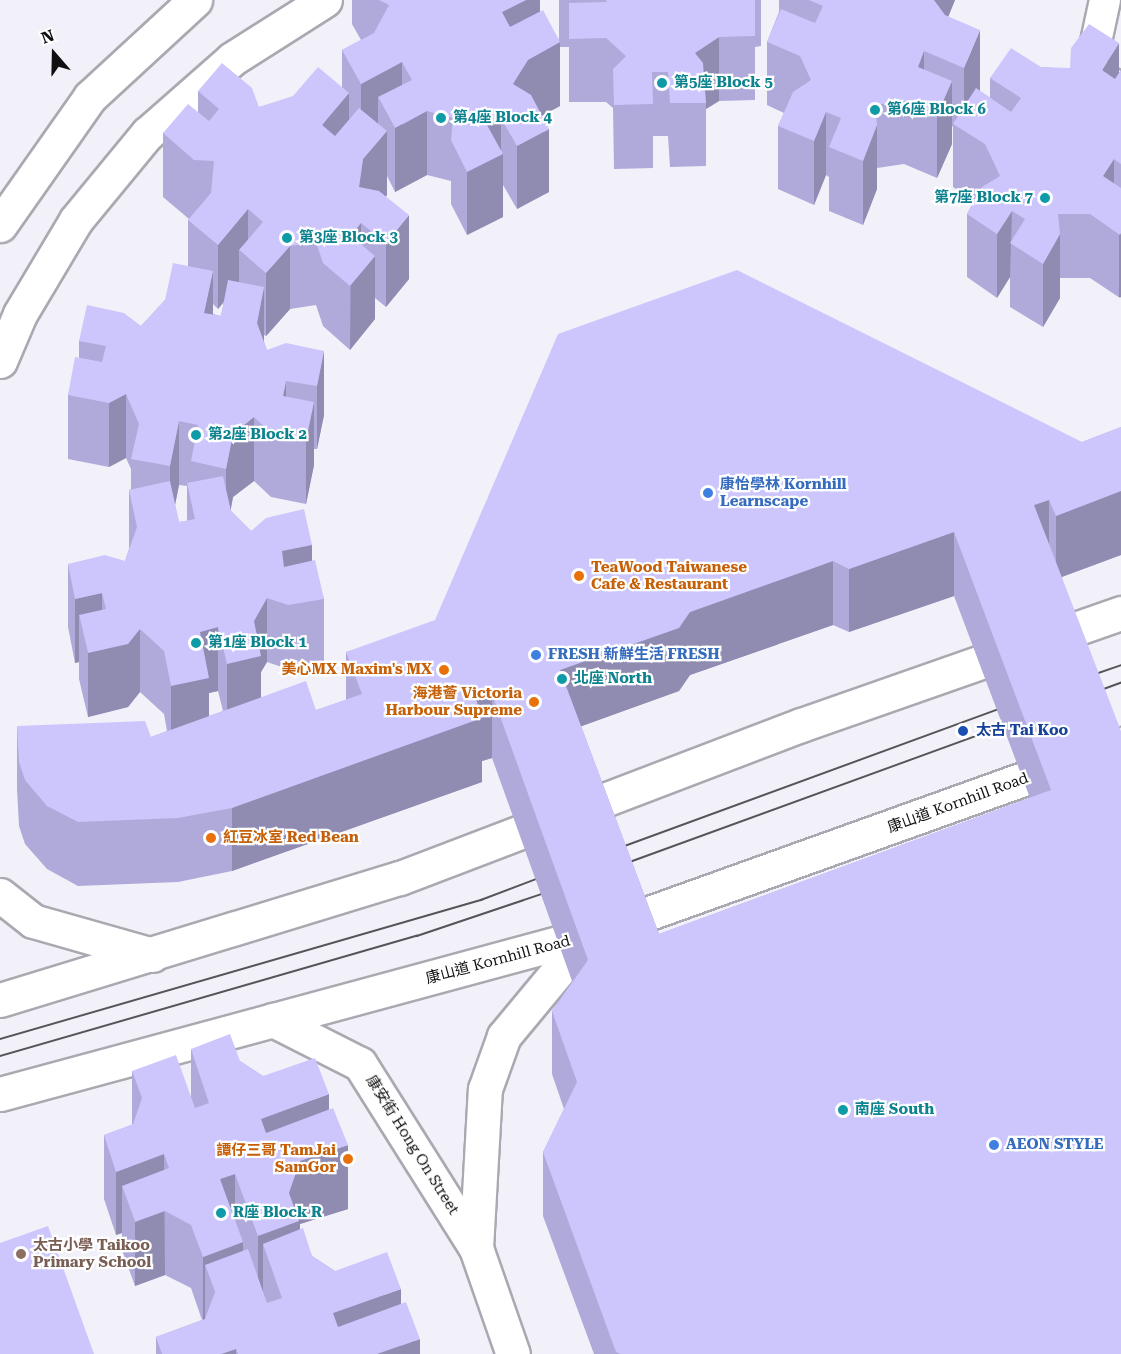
<!DOCTYPE html>
<html>
<head>
<meta charset="utf-8">
<style>
	body { margin:0 }
	#map { position:relative; width:1121px; height:1354px; overflow:hidden; background:#f2f1f9; font-family:"Roboto Serif","Noto Sans TC",serif }
	div>[style] { position:absolute }
	[style*='--x'] { left:calc(var(--x)*1px); top:calc(var(--y)*1px); width:calc(var(--w)*1px); rotate:calc(var(--a)*1deg) }
	.roads { filter:drop-shadow(2px 0 #aaa9b1) drop-shadow(-2px 0 #aaa9b1) drop-shadow(0 2px #aaa9b1) drop-shadow(0 -2px #aaa9b1) }
	.pedestrian>* { height:30px; margin:-15px; padding:0 15px; transform-origin:15px; border-radius:15px; background:#fff }
	.tertiary>* { height:33px; margin:-16.5px; padding:0 16.5px; transform-origin:16.5px; border-radius:16.5px; background:#fff }
	.secondary>* { height:33px; margin:-16.5px; padding:0 16.5px; transform-origin:16.5px; border-radius:16.5px; background:#fff }
	.tram>* { height:1.5px; margin:-0.75px; padding:0 0.75px; transform-origin:0.75px; border-radius:0.75px; background:#555458 }
	.wall>* { inset:0; background:#afaada }
	.shaded-wall>* { inset:0; background:#8f8bb1; transform-origin:0 0 }
	.building>* { inset:0; background:#ccc6fd }
	.dots>* { width:16px; height:16px; translate:-50% -50%; box-sizing:border-box; border:3px solid #fff; border-radius:50% }
	span { translate:-50% -50%; white-space:nowrap; text-align:center; line-height:1.15; -webkit-text-stroke:4.5px #fff; paint-order:stroke }
	.culture-label { font-size:15px; color:#0d838f; font-weight:700 }
	.left { translate:0 -50%; text-align:left }
	.right { translate:-100% -50%; text-align:right }
	.shop-label { font-size:15px; color:#366cbe; font-weight:700 }
	.food-label { font-size:15px; color:#c56008; font-weight:700 }
	.transit-label { font-size:15px; color:#164399; font-weight:700 }
	.street-label { font-size:15px; color:#100f12 }
	.education-label { font-size:15px; color:#785e54; font-weight:700 }
	.north { position:absolute; left:24px; top:24px; width:60px; height:60px; -webkit-text-stroke:4px #fff; paint-order:stroke; rotate:340deg; font-size:16px; font-weight:700; line-height:24px; text-align:center; color:#100f12 }
	.north::after { content:''; display:block; margin:auto; width:21px; height:27px; background:#100f12; clip-path:polygon(50% 0,100% 100%,50% 72%,0 100%) }
</style>
</head>
<body>
<div id="map">
	<div class="roads">
		<div class="pedestrian">
			<div style="--x:1105;--y:0;--w:72;--a:102.1"></div>
			<div style="--x:1090;--y:70;--w:36;--a:32"></div>
		</div>
		<div class="tertiary">
			<div style="--x:0;--y:225;--w:156;--a:-54.9"></div>
			<div style="--x:90;--y:97;--w:143;--a:-42.7"></div>
			<div style="--x:0;--y:361;--w:51;--a:-66.9"></div>
			<div style="--x:20;--y:314;--w:109;--a:-59.2"></div>
			<div style="--x:76;--y:220;--w:112;--a:-50.5"></div>
			<div style="--x:147;--y:134;--w:113;--a:-41.4"></div>
			<div style="--x:232;--y:59;--w:110;--a:-32.4"></div>
			<div style="--x:0;--y:895;--w:42;--a:38.2"></div>
			<div style="--x:33;--y:921;--w:124;--a:15.9"></div>
			<div style="--x:273;--y:1020;--w:97;--a:26.8"></div>
			<div style="--x:360;--y:1064;--w:218;--a:57.8"></div>
			<div style="--x:476;--y:1248;--w:112;--a:70.8"></div>
			<div style="--x:476;--y:1248;--w:159;--a:-86.8"></div>
			<div style="--x:485;--y:1089;--w:56;--a:-70.3"></div>
			<div style="--x:504;--y:1036;--w:131;--a:-50.3"></div>
		</div>
		<div class="secondary">
			<div style="--x:0;--y:1000;--w:418;--a:-17"></div>
			<div style="--x:400;--y:878;--w:429;--a:-20.9"></div>
			<div style="--x:801;--y:725;--w:339;--a:-19.3"></div>
			<div style="--x:0;--y:1094;--w:609;--a:-15.13"></div>
			<div style="--x:588;--y:935;--w:566;--a:-19.72"></div>
		</div>
	</div>
	<div class="tram">
		<div style="--x:1084;--y:678;--w:39;--a:-19"></div>
		<div style="--x:1090;--y:694;--w:33;--a:-20"></div>
		<div style="--x:611;--y:851;--w:426;--a:-20.1"></div>
		<div style="--x:616;--y:867;--w:429;--a:-20"></div>
		<div style="--x:0;--y:1039;--w:501;--a:-16.12"></div>
		<div style="--x:481;--y:900;--w:76;--a:-20.8"></div>
		<div style="--x:0;--y:1056;--w:434;--a:-16.1"></div>
		<div style="--x:417;--y:936;--w:148;--a:-18.6"></div>
	</div>
	<div class="wall">
		<div style="clip-path:polygon(evenodd,352px 0,540px 0,540px 12px,559px 40px,559px 0,761px 0,761px 46px,755px 47px,755px 100px,719px 101px,706px 109px,706px 166px,670px 167px,668px 136px,653px 136px,653px 168px,614px 169px,613px 108px,606px 102px,569px 102px,569px 47px,560px 47px,560px 106px,542px 116px,549px 192px,517px 209px,503px 185px,503px 217px,467px 235px,451px 204px,451px 181px,427px 175px,395px 192px,387px 176px,387px 195px,386px 196px,409px 279px,386px 307px,375px 298px,375px 319px,350px 350px,323px 326px,316px 305px,290px 309px,266px 336px,264px 335px,264px 342px,267px 350px,324px 351px,324px 415px,317px 449px,314px 449px,314px 465px,306px 504px,271px 497px,254px 481px,233px 497px,231px 509px,231px 511px,251px 531px,312px 561px,324px 599px,324px 662px,288px 669px,267px 662px,261px 672px,261px 697px,316px 710px,346px 700px,346px 652px,1082px 442px,1121px 427px,1121px 555px,1062px 577px,1121px 1354px,594px 1354px,543px 1216px,543px 1152px,564px 1109px,552px 1074px,552px 1011px,572px 981px,492px 758px,482px 761px,482px 782px,232px 871px,178px 882px,78px 886px,47px 869px,25px 844px,19px 826px,17px 789px,17px 726px,151px 737px,167px 731px,164px 714px,140px 692px,128px 707px,88px 717px,79px 679px,79px 662px,75px 663px,68px 627px,68px 564px,125px 561px,129px 549px,129px 490px,131px 489px,131px 469px,126px 458px,109px 467px,68px 459px,68px 395px,79px 358px,79px 341px,141px 326px,165px 300px,188px 266px,188px 220px,189px 219px,163px 197px,163px 133px,198px 112px,198px 91px,259px 107px,342px 87px,342px 50px,361px 40px,352px 24px,352px 0,224px 301px,221px 316px,213px 314px,213px 304px,218px 309px,224px 301px,352px 0,179px 485px,187px 486px,187px 521px,179px 522px,175px 505px,179px 485px,352px 0,954px 596px,1030px 798px,659px 934px,581px 726px,679px 691px,690px 675px,833px 625px,849px 632px,954px 596px,352px 0,218px 691px,223px 711px,209px 716px,209px 693px,218px 691px)"></div>
		<div style="clip-path:polygon(779px 0,955px 0,948px 17px,980px 91px,990px 98px,990px 78px,1041px 67px,1119px 73px,1121px 70px,1121px 297px,1120px 298px,1090px 278px,1060px 278px,1060px 298px,1043px 327px,1010px 307px,1010px 277px,997px 298px,967px 277px,967px 214px,974px 201px,953px 187px,953px 127px,952px 126px,952px 144px,937px 178px,904px 164px,877px 168px,877px 189px,863px 225px,829px 211px,829px 177px,826px 175px,814px 205px,778px 189px,778px 126px,784px 113px,767px 105px,767px 42px,779px 12px)"></div>
		<div style="clip-path:polygon(191px 1049px,240px 1061px,263px 1076px,329px 1109px,348px 1209px,300px 1224px,299px 1230px,312px 1256px,335px 1271px,401px 1304px,420px 1354px,156px 1354px,156px 1337px,202px 1320px,191px 1288px,165px 1275px,135px 1286px,122px 1250px,122px 1233px,116px 1235px,104px 1199px,104px 1135px,132px 1125px,132px 1071px,191px 1097px)"></div>
	</div>
	<div class="shaded-wall">
		<div style="clip-path:polygon(526px 0,540px 0,540px 53px,560px 42px,560px 106px,528px 123px,513px 84px,502px 12px)"></div>
		<div style="clip-path:polygon(924px 0,955px 0,940px 37px)"></div>
		<div style="clip-path:polygon(980px 30px,980px 93px,964px 131px,964px 68px)"></div>
		<div style="clip-path:polygon(719px 37px,719px 101px,706px 109px,706px 103px,695px 53px)"></div>
		<div style="clip-path:polygon(1119px 43px,1119px 107px,1102px 70px)"></div>
		<div style="clip-path:polygon(924px 51px,924px 110px,918px 67px)"></div>
		<div style="clip-path:polygon(402px 62px,402px 125px,427px 111px,427px 175px,395px 192px,395px 128px,378px 97px,378px 138px,361px 148px,361px 84px)"></div>
		<div style="clip-path:polygon(952px 81px,952px 144px,937px 178px,937px 115px)"></div>
		<div style="clip-path:polygon(349px 93px,349px 156px,322px 125px)"></div>
		<div style="clip-path:polygon(826px 112px,826px 175px,814px 205px,814px 141px)"></div>
		<div style="clip-path:polygon(501px 118px,501px 154px,503px 154px,503px 217px,467px 235px,467px 172px,487px 125px)"></div>
		<div style="clip-path:polygon(877px 125px,877px 189px,863px 225px,863px 161px)"></div>
		<div style="clip-path:polygon(549px 129px,549px 192px,517px 209px,517px 146px)"></div>
		<div style="clip-path:polygon(387px 131px,387px 195px,363px 223px,361px 223px,361px 273px,375px 256px,375px 319px,350px 350px,351px 236px,359px 187px,363px 159px)"></div>
		<div style="clip-path:polygon(1114px 159px,1114px 223px,1103px 176px)"></div>
		<div style="clip-path:polygon(248px 209px,248px 258px,239px 250px,239px 284px,218px 309px,218px 245px)"></div>
		<div style="clip-path:polygon(1012px 211px,1010px 277px,997px 298px,997px 234px)"></div>
		<div style="clip-path:polygon(409px 215px,409px 279px,386px 307px,386px 243px)"></div>
		<div style="left:1121px;top:233px;width:64px;height:2px;rotate:90deg"></div>
		<div style="clip-path:polygon(1060px 234px,1060px 298px,1043px 327px,1043px 264px)"></div>
		<div style="clip-path:polygon(290px 246px,290px 309px,266px 336px,266px 273px)"></div>
		<div style="clip-path:polygon(213px 271px,213px 335px,204px 313px)"></div>
		<div style="clip-path:polygon(264px 287px,264px 351px,257px 323px)"></div>
		<div style="clip-path:polygon(324px 351px,324px 415px,317px 449px,317px 386px)"></div>
		<div style="clip-path:polygon(286px 381px,286px 436px,283px 396px)"></div>
		<div style="clip-path:polygon(126px 394px,126px 458px,109px 467px,109px 403px)"></div>
		<div style="clip-path:polygon(314px 402px,314px 465px,306px 504px,306px 440px)"></div>
		<div style="clip-path:polygon(254px 417px,254px 481px,233px 497px,226px 532px,226px 469px,233px 434px)"></div>
		<div style="clip-path:polygon(179px 421px,179px 485px,170px 530px,170px 466px)"></div>
		<div style="clip-path:polygon(1121px 491px,1121px 555px,1056px 579px,1056px 516px)"></div>
		<div style="clip-path:polygon(1049px 500px,1049px 564px,1034px 505px)"></div>
		<div style="clip-path:polygon(954px 532px,954px 596px,849px 632px,849px 569px)"></div>
		<div style="left:312px;top:545px;width:56px;height:31px;rotate:90deg"></div>
		<div style="clip-path:polygon(833px 561px,833px 625px,690px 675px,679px 691px,560px 734px,560px 670px,690px 612px)"></div>
		<div style="clip-path:polygon(102px 593px,102px 650px,140px 629px,140px 692px,128px 707px,88px 717px,88px 653px,79px 615px,79px 662px,75px 663px,75px 599px)"></div>
		<div style="clip-path:polygon(267px 598px,267px 662px,261px 672px,261px 720px,227px 728px,227px 664px,254px 621px)"></div>
		<div style="clip-path:polygon(218px 627px,218px 691px,209px 693px,209px 741px,171px 749px,171px 686px,200px 632px)"></div>
		<div style="clip-path:polygon(492px 694px,492px 758px,482px 761px,482px 782px,232px 871px,232px 808px,476px 699px)"></div>
		<div style="clip-path:polygon(329px 1094px,329px 1151px,348px 1145px,348px 1209px,300px 1224px,299px 1285px,263px 1244px,263px 1298px,258px 1300px,258px 1236px,261px 1183px,261px 1119px)"></div>
		<div style="clip-path:polygon(164px 1154px,165px 1275px,135px 1286px,135px 1222px,122px 1186px,122px 1233px,116px 1235px,116px 1172px)"></div>
		<div style="clip-path:polygon(235px 1174px,235px 1237px,220px 1179px)"></div>
		<div style="clip-path:polygon(243px 1242px,243px 1306px,215px 1292px,205px 1265px,205px 1320px,203px 1321px,203px 1257px)"></div>
		<div style="clip-path:polygon(401px 1289px,401px 1346px,420px 1339px,420px 1354px,333px 1354px,333px 1313px)"></div>
		<div style="clip-path:polygon(236px 1349px,236px 1354px,221px 1354px)"></div>
	</div>
	<div class="building">
		<div style="clip-path:polygon(379px 0,526px 0,502px 12px,510px 27px,543px 10px,560px 42px,528px 60px,513px 84px,531px 95px,549px 129px,517px 146px,501px 118px,487px 125px,503px 154px,467px 172px,451px 140px,453px 118px,427px 111px,395px 128px,378px 97px,412px 80px,402px 62px,361px 84px,342px 50px,374px 33px,389px 5px)"></div>
		<div style="clip-path:polygon(606px 0,755px 0,755px 36px,719px 37px,695px 53px,703px 63px,706px 103px,670px 103px,668px 72px,652px 72px,653px 104px,614px 105px,613px 69px,626px 56px,606px 38px,569px 39px,569px 3px,607px 2px)"></div>
		<div style="clip-path:polygon(809px 0,934px 0,945px 15px,980px 30px,964px 68px,924px 51px,918px 67px,952px 81px,937px 115px,904px 101px,875px 105px,877px 125px,863px 161px,829px 147px,841px 118px,826px 112px,814px 141px,778px 126px,793px 92px,811px 80px,800px 56px,767px 42px,781px 9px,815px 23px,823px 6px)"></div>
		<div style="clip-path:polygon(1089px 24px,1119px 43px,1102px 70px,1115px 79px,1121px 70px,1121px 164px,1114px 159px,1103px 176px,1121px 188px,1121px 233px,1120px 235px,1090px 214px,1058px 214px,1060px 234px,1043px 264px,1010px 243px,1025px 219px,1012px 211px,997px 234px,967px 214px,982px 187px,1000px 176px,985px 144px,953px 124px,976px 88px,1011px 112px,1021px 98px,990px 78px,1011px 48px,1041px 67px,1070px 68px,1071px 48px)"></div>
		<div style="clip-path:polygon(222px 63px,252px 88px,259px 107px,293px 96px,318px 67px,349px 93px,322px 125px,335px 136px,359px 108px,387px 131px,363px 159px,359px 187px,379px 191px,409px 215px,386px 243px,361px 223px,351px 236px,375px 256px,350px 286px,323px 263px,316px 242px,290px 246px,266px 273px,239px 250px,263px 222px,248px 209px,218px 245px,188px 220px,211px 193px,214px 161px,194px 160px,163px 133px,188px 104px,209px 121px,219px 109px,198px 91px)"></div>
		<div style="clip-path:polygon(173px 263px,213px 271px,204px 313px,221px 316px,228px 280px,264px 287px,257px 323px,267px 350px,286px 343px,324px 351px,317px 386px,286px 381px,283px 396px,314px 402px,306px 440px,271px 433px,254px 417px,233px 434px,226px 469px,191px 461px,198px 425px,179px 421px,170px 466px,131px 459px,139px 424px,126px 394px,109px 403px,68px 395px,75px 357px,102px 362px,106px 346px,79px 341px,87px 305px,124px 313px,141px 326px,165px 300px)"></div>
		<div style="clip-path:polygon(evenodd,737px 270px,1082px 442px,1121px 427px,1121px 491px,1056px 516px,1049px 500px,1034px 505px,1121px 731px,1121px 1354px,621px 1354px,616px 1352px,543px 1152px,577px 1082px,552px 1011px,588px 960px,492px 694px,476px 699px,482px 718px,232px 808px,178px 818px,78px 822px,47px 806px,25px 780px,19px 762px,17px 726px,145px 721px,151px 737px,306px 681px,316px 710px,362px 694px,346px 652px,435px 620px,558px 334px,737px 270px,954px 532px,1051px 790px,659px 934px,560px 670px,679px 628px,690px 612px,833px 561px,849px 569px,954px 532px)"></div>
		<div style="clip-path:polygon(223px 476px,231px 511px,251px 531px,266px 518px,304px 509px,312px 545px,282px 551px,284px 567px,315px 560px,324px 599px,288px 605px,267px 598px,254px 621px,261px 656px,227px 664px,218px 627px,200px 632px,209px 678px,171px 686px,164px 651px,140px 629px,128px 644px,88px 653px,79px 615px,106px 609px,102px 593px,75px 599px,68px 564px,105px 555px,125px 561px,137px 527px,129px 490px,170px 481px,179px 522px,195px 519px,187px 483px)"></div>
		<div style="clip-path:polygon(230px 1034px,240px 1061px,263px 1076px,315px 1058px,329px 1094px,261px 1119px,266px 1133px,333px 1108px,348px 1145px,300px 1161px,289px 1193px,299px 1221px,258px 1236px,235px 1174px,220px 1179px,243px 1242px,203px 1257px,191px 1225px,165px 1211px,135px 1222px,122px 1186px,169px 1168px,164px 1154px,116px 1172px,104px 1135px,133px 1124px,142px 1098px,132px 1071px,176px 1055px,195px 1108px,209px 1103px,191px 1049px)"></div>
		<div style="clip-path:polygon(48px 1226px,94px 1354px,0 1354px,0 1243px)"></div>
		<div style="clip-path:polygon(303px 1228px,312px 1256px,335px 1271px,387px 1252px,401px 1289px,333px 1313px,338px 1327px,406px 1302px,420px 1339px,377px 1354px,238px 1354px,236px 1349px,221px 1354px,162px 1354px,156px 1337px,205px 1319px,215px 1292px,205px 1265px,248px 1249px,267px 1303px,282px 1298px,263px 1244px)"></div>
	</div>
	<div class="dots">
		<div style="left:662px;top:83px;background:#0f9aa8"></div>
		<div style="left:875px;top:110px;background:#0f9aa8"></div>
		<div style="left:441px;top:118px;background:#0f9aa8"></div>
		<div style="left:1045px;top:198px;background:#0f9aa8"></div>
		<div style="left:287px;top:238px;background:#0f9aa8"></div>
		<div style="left:196px;top:435px;background:#0f9aa8"></div>
		<div style="left:708px;top:493px;background:#3f7fe0"></div>
		<div style="left:579px;top:576px;background:#e8710a"></div>
		<div style="left:196px;top:643px;background:#0f9aa8"></div>
		<div style="left:536px;top:655px;background:#3f7fe0"></div>
		<div style="left:444px;top:670px;background:#e8710a"></div>
		<div style="left:562px;top:679px;background:#0f9aa8"></div>
		<div style="left:534px;top:702px;background:#e8710a"></div>
		<div style="left:963px;top:731px;background:#1a4fb4"></div>
		<div style="left:211px;top:838px;background:#e8710a"></div>
		<div style="left:843px;top:1110px;background:#0f9aa8"></div>
		<div style="left:994px;top:1145px;background:#3f7fe0"></div>
		<div style="left:348px;top:1159px;background:#e8710a"></div>
		<div style="left:221px;top:1213px;background:#0f9aa8"></div>
		<div style="left:21px;top:1254px;background:#8d6e63"></div>
	</div>
	<div class="culture-label">
		<span class="left" style="left:674px;top:83px">第5座 Block 5</span>
		<span class="left" style="left:887px;top:110px">第6座 Block 6</span>
		<span class="left" style="left:453px;top:118px">第4座 Block 4</span>
		<span class="right" style="left:1033px;top:198px">第7座 Block 7</span>
		<span class="left" style="left:299px;top:238px">第3座 Block 3</span>
		<span class="left" style="left:208px;top:435px">第2座 Block 2</span>
		<span class="left" style="left:208px;top:643px">第1座 Block 1</span>
		<span class="left" style="left:574px;top:679px">北座 North</span>
		<span class="left" style="left:855px;top:1110px">南座 South</span>
		<span class="left" style="left:233px;top:1213px">R座 Block R</span>
	</div>
	<div class="shop-label">
		<span class="left" style="left:720px;top:493px">康怡學林 Kornhill<br>Learnscape</span>
		<span class="left" style="left:548px;top:655px">FRESH 新鮮生活 FRESH</span>
		<span class="left" style="left:1006px;top:1145px">AEON STYLE</span>
	</div>
	<div class="food-label">
		<span class="left" style="left:591px;top:576px">TeaWood Taiwanese<br>Cafe &amp; Restaurant</span>
		<span class="right" style="left:432px;top:670px">美心MX Maxim's MX</span>
		<span class="right" style="left:522px;top:702px">海港薈 Victoria<br>Harbour Supreme</span>
		<span class="left" style="left:223px;top:838px">紅豆冰室 Red Bean</span>
		<span class="right" style="left:336px;top:1159px">譚仔三哥 TamJai<br>SamGor</span>
	</div>
	<div class="transit-label">
		<span class="left" style="left:976px;top:731px">太古 Tai Koo</span>
	</div>
	<div class="street-label">
		<span style="left:958px;top:803px;rotate:-20deg">康山道 Kornhill Road</span>
		<span style="left:498px;top:960px;rotate:-15deg">康山道 Kornhill Road</span>
		<span style="left:412px;top:1145px;rotate:58deg">康安街 Hong On Street</span>
	</div>
	<div class="education-label">
		<span class="left" style="left:33px;top:1254px">太古小學 Taikoo<br>Primary School</span>
	</div>
	<div class="north">N</div>
</div>
</body>
</html>
